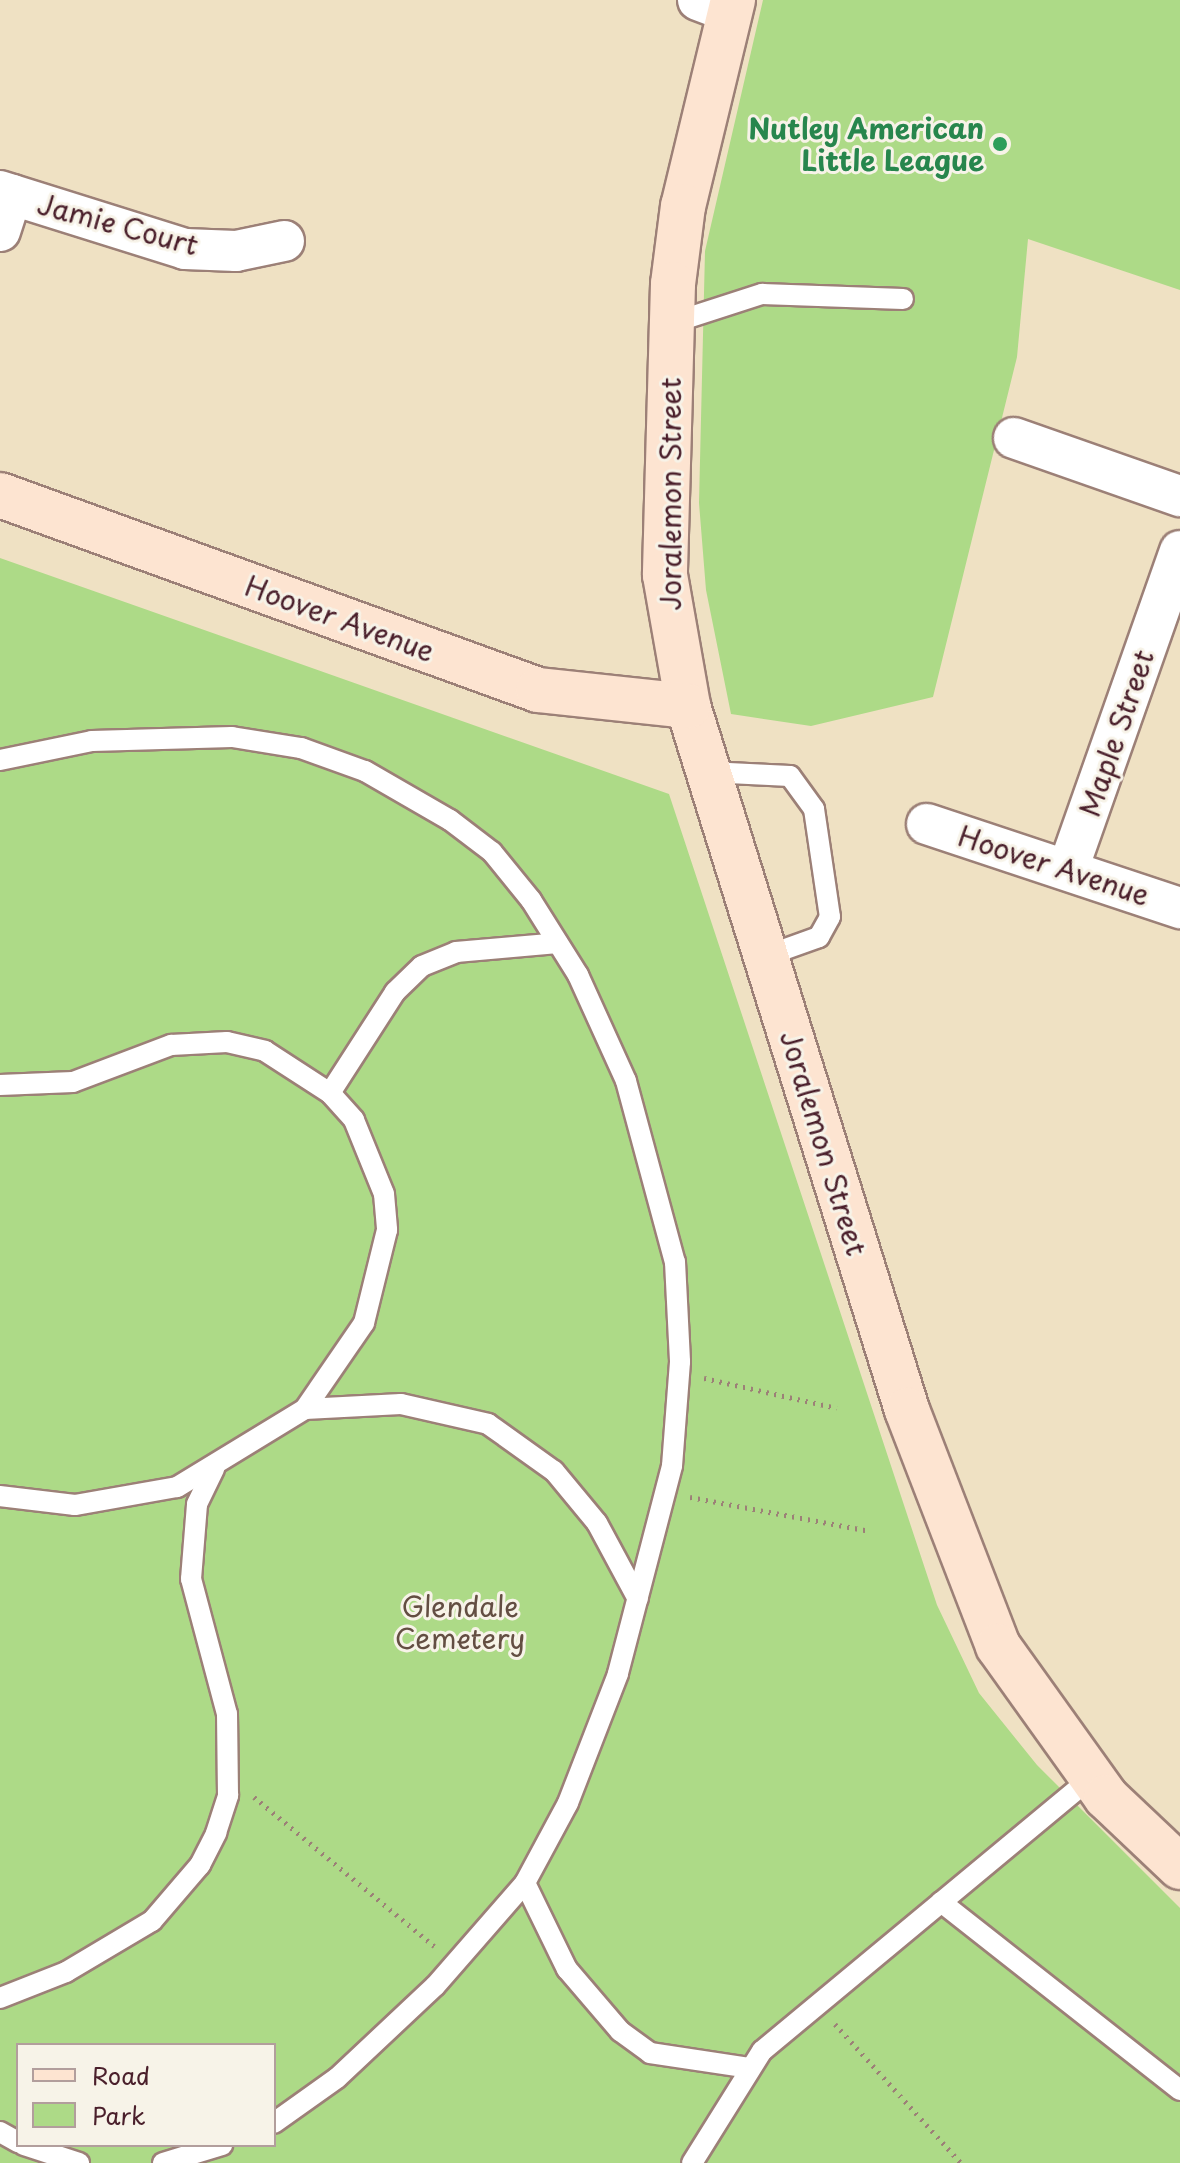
<!DOCTYPE html>
<html>
<head>
<meta charset="utf-8">
<style>
	body { margin:0 }
	#map { position:relative; width:1180px; height:2163px; overflow:hidden; background:#efe1c3; font-family:"Playpen Sans",sans-serif }
	div>[style] { position:absolute }
	[style*='--x'] { left:calc(var(--x)*1px); top:calc(var(--y)*1px); width:calc(var(--w)*1px); rotate:calc(var(--a)*1deg) }
	.green>* { inset:0; background:#adda87 }
	.path>* { height:5px; margin-top:-2.5px; transform-origin:0; background:repeating-linear-gradient(90deg,#9c8077 0 2px,transparent 0 8px) }
	.roads { filter:drop-shadow(2px 0 #9c8077) drop-shadow(-2px 0 #9c8077) drop-shadow(0 2px #9c8077) drop-shadow(0 -2px #9c8077) }
	.lane>* { height:20px; margin:-10px; padding:0 10px; transform-origin:10px; border-radius:10px; background:#fff }
	.street>* { height:40px; margin:-20px; padding:0 20px; transform-origin:20px; border-radius:20px; background:#fff }
	.secondary>* { height:44px; margin:-22px; padding:0 22px; transform-origin:22px; border-radius:22px; background:#fde4d1 }
	.dots>* { width:22px; height:22px; translate:-50% -50%; box-sizing:border-box; border:4px solid #f7f3e8; border-radius:50% }
	span { translate:-50% -50%; white-space:nowrap; text-align:center; line-height:1.15; -webkit-text-stroke:6px #f7f3e8; paint-order:stroke }
	.leisure-label { font-size:28px; color:#27864d; font-weight:700 }
	.right { translate:-100% -50%; text-align:right }
	.street-label { font-size:28px; color:#4a1f2b }
	.park-label { font-size:28px; color:#634e42 }
	.legend { position:absolute; left:16px; top:2043px; width:260px; height:104px; box-sizing:border-box; background:#f7f3e8; border:2px solid #b29e9c; margin:0; padding:10px 14px; list-style:none; font-size:24px; color:#4a1f2b }
	.legend li { display:flex; align-items:center; gap:16px; height:40px }
	.legend b { width:40px; border:2px solid #b29e9c }
</style>
</head>
<body>
<div id="map">
	<div class="green">
		<div style="clip-path:polygon(763px 0,1180px 0,1180px 290px,1028px 239px,1017px 357px,933px 697px,811px 726px,731px 714px,706px 590px,699px 503px,705px 251px)"></div>
		<div style="clip-path:polygon(evenodd,0 558px,669px 794px,937px 1605px,979px 1693px,1037px 1765px,1180px 1908px,1180px 2163px,0 2163px,0 558px,18px 2045px,274px 2045px,274px 2145px,18px 2145px,18px 2045px)"></div>
	</div>
	<div class="path">
		<div style="--x:704;--y:1378;--w:136;--a:12.7"></div>
		<div style="--x:690;--y:1497;--w:183;--a:10.7"></div>
		<div style="--x:254;--y:1797;--w:234;--a:39.6"></div>
		<div style="--x:835;--y:2024;--w:188;--a:47.8"></div>
	</div>
	<div class="roads">
		<div class="lane">
			<div style="--x:672;--y:323;--w:95;--a:-17.9"></div>
			<div style="--x:762;--y:294;--w:141;--a:2"></div>
			<div style="--x:0;--y:760;--w:94;--a:-11.7"></div>
			<div style="--x:92;--y:741;--w:140;--a:-1.6"></div>
			<div style="--x:232;--y:737;--w:70;--a:9.1"></div>
			<div style="--x:301;--y:748;--w:68;--a:19.8"></div>
			<div style="--x:365;--y:771;--w:98;--a:30"></div>
			<div style="--x:450;--y:820;--w:53;--a:37.3"></div>
			<div style="--x:492;--y:852;--w:62;--a:50.9"></div>
			<div style="--x:531;--y:900;--w:89;--a:57.9"></div>
			<div style="--x:578;--y:975;--w:116;--a:65.6"></div>
			<div style="--x:626;--y:1081;--w:188;--a:74.9"></div>
			<div style="--x:675;--y:1262;--w:100;--a:87.1"></div>
			<div style="--x:680;--y:1362;--w:104;--a:94.4"></div>
			<div style="--x:672;--y:1466;--w:215;--a:104.6"></div>
			<div style="--x:618;--y:1674;--w:138;--a:111.2"></div>
			<div style="--x:568;--y:1803;--w:91;--a:118.3"></div>
			<div style="--x:525;--y:1883;--w:137;--a:131.1"></div>
			<div style="--x:435;--y:1986;--w:134;--a:136.8"></div>
			<div style="--x:337;--y:2078;--w:77;--a:144.5"></div>
			<div style="--x:708;--y:772;--w:82;--a:2.8"></div>
			<div style="--x:790;--y:776;--w:41;--a:54"></div>
			<div style="--x:814;--y:809;--w:109;--a:81.6"></div>
			<div style="--x:830;--y:917;--w:23;--a:119"></div>
			<div style="--x:819;--y:937;--w:56;--a:160.3"></div>
			<div style="--x:0;--y:1085;--w:73;--a:-2.4"></div>
			<div style="--x:73;--y:1082;--w:105;--a:-20.7"></div>
			<div style="--x:171;--y:1045;--w:56;--a:-3.1"></div>
			<div style="--x:227;--y:1042;--w:39;--a:13"></div>
			<div style="--x:265;--y:1051;--w:77;--a:32.9"></div>
			<div style="--x:330;--y:1093;--w:36;--a:48"></div>
			<div style="--x:354;--y:1120;--w:80;--a:67.9"></div>
			<div style="--x:384;--y:1194;--w:36;--a:85"></div>
			<div style="--x:387;--y:1230;--w:96;--a:103.9"></div>
			<div style="--x:364;--y:1323;--w:104;--a:124.5"></div>
			<div style="--x:305;--y:1409;--w:150;--a:148.6"></div>
			<div style="--x:177;--y:1487;--w:104;--a:170"></div>
			<div style="--x:75;--y:1505;--w:76;--a:-173.2"></div>
			<div style="--x:330;--y:1093;--w:120;--a:-57.2"></div>
			<div style="--x:395;--y:992;--w:37;--a:-44"></div>
			<div style="--x:422;--y:966;--w:37;--a:-22"></div>
			<div style="--x:456;--y:952;--w:102;--a:-5"></div>
			<div style="--x:305;--y:1409;--w:96;--a:-3"></div>
			<div style="--x:401;--y:1404;--w:89;--a:12.9"></div>
			<div style="--x:488;--y:1424;--w:81;--a:35.5"></div>
			<div style="--x:554;--y:1471;--w:67;--a:50.4"></div>
			<div style="--x:597;--y:1523;--w:86;--a:61.7"></div>
			<div style="--x:525;--y:1883;--w:96;--a:64"></div>
			<div style="--x:567;--y:1969;--w:82;--a:49.5"></div>
			<div style="--x:620;--y:2031;--w:37;--a:36"></div>
			<div style="--x:650;--y:2053;--w:100;--a:8.6"></div>
			<div style="--x:941;--y:1902;--w:304;--a:38.2"></div>
			<div style="--x:0;--y:1998;--w:71;--a:-21.5"></div>
			<div style="--x:66;--y:1972;--w:100;--a:-30.7"></div>
			<div style="--x:152;--y:1921;--w:74;--a:-49.4"></div>
			<div style="--x:200;--y:1865;--w:36;--a:-63"></div>
			<div style="--x:216;--y:1833;--w:40;--a:-72"></div>
			<div style="--x:228;--y:1795;--w:81;--a:-90.7"></div>
			<div style="--x:227;--y:1714;--w:140;--a:-104.9"></div>
			<div style="--x:191;--y:1579;--w:75;--a:-85.4"></div>
			<div style="--x:197;--y:1504;--w:39;--a:-64"></div>
			<div style="--x:0;--y:2132;--w:21;--a:29"></div>
			<div style="--x:24;--y:2145;--w:58;--a:18.1"></div>
			<div style="--x:163;--y:2163;--w:62;--a:-17"></div>
			<div style="--x:692;--y:2163;--w:132;--a:-58"></div>
			<div style="--x:762;--y:2051;--w:428;--a:-39.7"></div>
		</div>
		<div class="street">
			<div style="--x:698;--y:0;--w:34;--a:21"></div>
			<div style="--x:0;--y:191;--w:194;--a:17.4"></div>
			<div style="--x:185;--y:249;--w:51;--a:2.2"></div>
			<div style="--x:236;--y:251;--w:49;--a:-11.8"></div>
			<div style="--x:0;--y:231;--w:38;--a:-72"></div>
			<div style="--x:1014;--y:438;--w:176;--a:19.3"></div>
			<div style="--x:927;--y:824;--w:267;--a:18.4"></div>
			<div style="--x:1068;--y:869;--w:337;--a:-70.6"></div>
		</div>
		<div class="secondary">
			<div style="--x:733;--y:0;--w:212;--a:103.6"></div>
			<div style="--x:683;--y:206;--w:79;--a:97.3"></div>
			<div style="--x:673;--y:284;--w:291;--a:91.6"></div>
			<div style="--x:665;--y:575;--w:133;--a:80"></div>
			<div style="--x:688;--y:706;--w:737;--a:72.72"></div>
			<div style="--x:907;--y:1410;--w:253;--a:68.9"></div>
			<div style="--x:998;--y:1646;--w:186;--a:54.4"></div>
			<div style="--x:1106;--y:1797;--w:102;--a:43.4"></div>
			<div style="--x:0;--y:495;--w:572;--a:19.92"></div>
			<div style="--x:538;--y:690;--w:151;--a:6.1"></div>
		</div>
	</div>
	<div class="dots">
		<div style="left:1000px;top:144px;background:#2e9e5b"></div>
	</div>
	<div class="leisure-label">
		<span class="right" style="left:984px;top:144px">Nutley American<br>Little League</span>
	</div>
	<div class="street-label">
		<span style="left:118px;top:224px;rotate:15deg">Jamie Court</span>
		<span style="left:670px;top:494px;rotate:-90deg">Joralemon Street</span>
		<span style="left:340px;top:618px;rotate:20deg">Hoover Avenue</span>
		<span style="left:1116px;top:733px;rotate:-71deg">Maple Street</span>
		<span style="left:1054px;top:865px;rotate:18deg">Hoover Avenue</span>
		<span style="left:824px;top:1143px;rotate:73deg">Joralemon Street</span>
	</div>
	<div class="park-label">
		<span style="left:460px;top:1622px">Glendale<br>Cemetery</span>
	</div>
	<ul class="legend">
	<li><b style="height:10px;background:#fde4d1"></b>Road</li>
	<li><b style="height:22px;background:#adda87"></b>Park</li>
	</ul>
</div>
</body>
</html>
